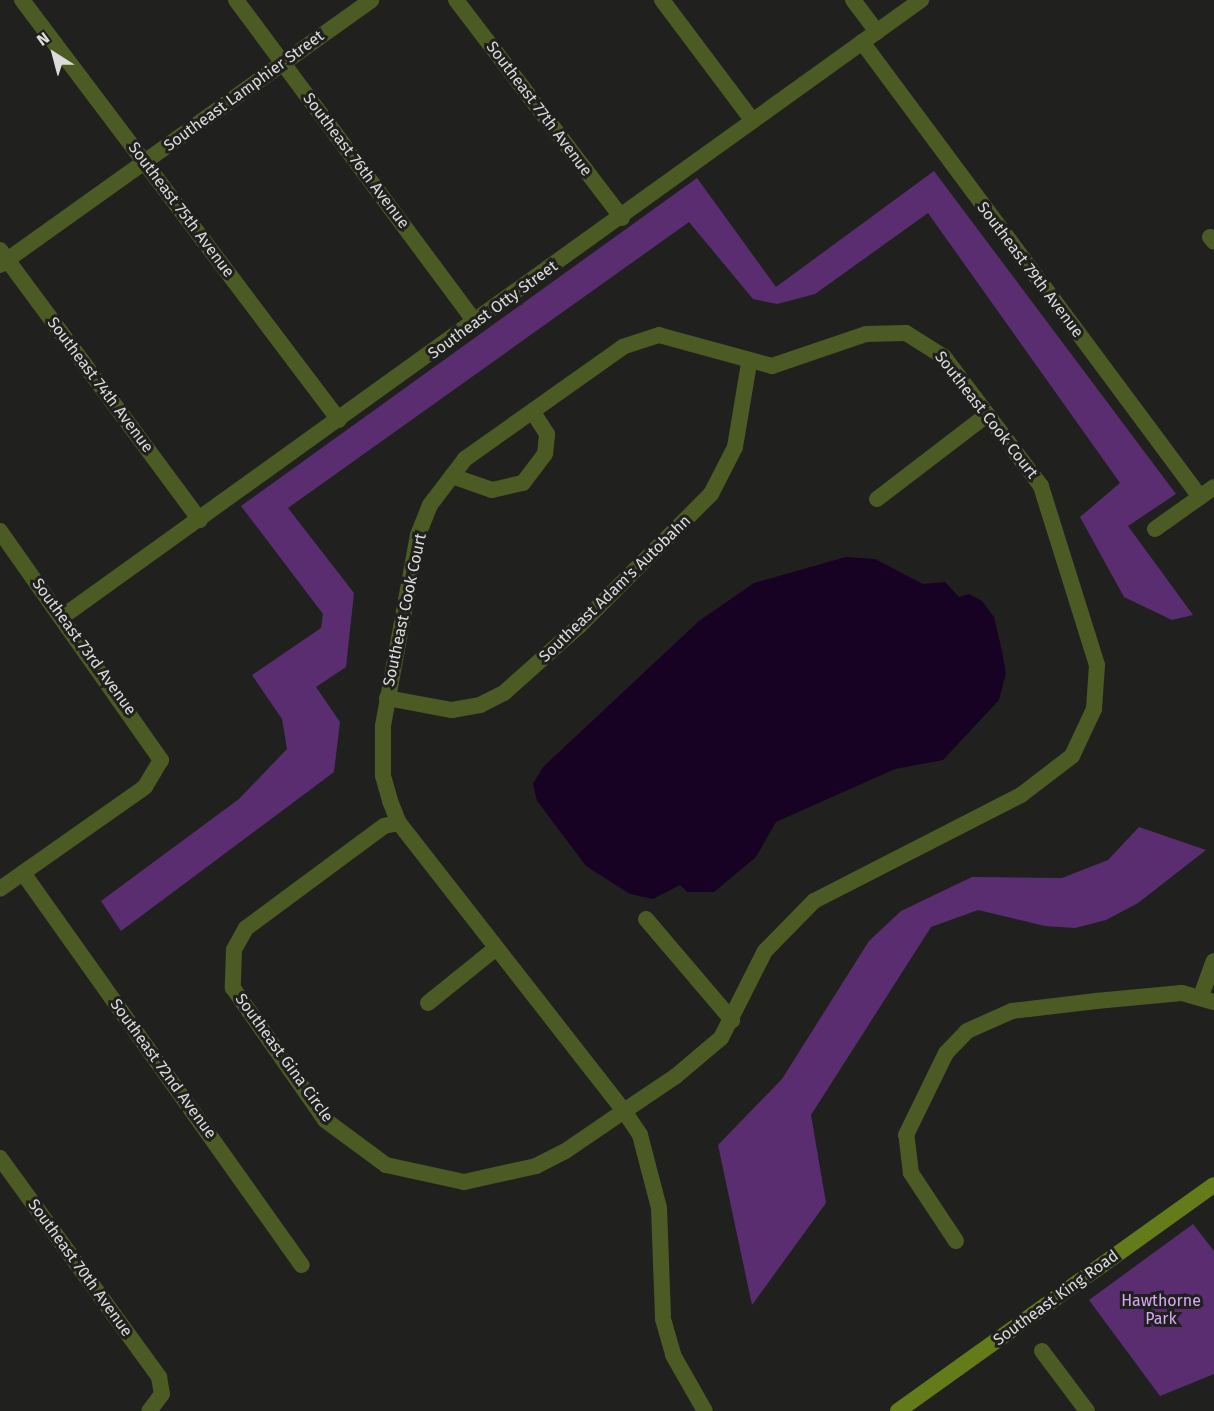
<!DOCTYPE html>
<html>
<head>
<meta charset="utf-8">
<style>
	body { margin:0 }
	#map { position:relative; width:1214px; height:1411px; overflow:hidden; background:#20211e; font-family:"Fira Sans",sans-serif }
	div>[style] { position:absolute }
	[style*='--x'] { left:calc(var(--x)*1px); top:calc(var(--y)*1px); width:calc(var(--w)*1px); rotate:calc(var(--a)*1deg) }
	.green>* { inset:0; background:#5a2d71 }
	.water>* { inset:0; background:#180223 }
	.minor>* { height:16px; margin:-8px; padding:0 8px; transform-origin:8px; border-radius:8px; background:#4c5b24 }
	.secondary>* { height:16px; margin:-8px; padding:0 8px; transform-origin:8px; border-radius:8px; background:#647b1a }
	span { translate:-50% -50%; white-space:nowrap; text-align:center; line-height:1.15; -webkit-text-stroke:6px #20211e; paint-order:stroke }
	.street-label { font-size:16px; color:#dcdddb }
	.park-label { font-size:16px; color:#d8a7f5 }
	.north { position:absolute; left:24px; top:24px; width:60px; height:60px; -webkit-text-stroke:4px #20211e; paint-order:stroke; rotate:324deg; font-size:16px; font-weight:700; line-height:24px; text-align:center; color:#dcdddb }
	.north::after { content:''; display:block; margin:auto; width:21px; height:27px; background:#dcdddb; clip-path:polygon(50% 0,100% 100%,50% 72%,0 100%) }
</style>
</head>
<body>
<div id="map">
	<div class="green">
		<div style="clip-path:polygon(934px 171px,1176px 494px,1128px 526px,1193px 615px,1172px 620px,1124px 597px,1080px 517px,1120px 483px,928px 213px,815px 294px,777px 304px,753px 299px,689px 222px,288px 508px,354px 593px,346px 667px,316px 687px,340px 722px,334px 772px,121px 931px,101px 901px,239px 799px,287px 749px,282px 719px,252px 675px,321px 628px,323px 614px,241px 506px,697px 178px,776px 287px)"></div>
		<div style="clip-path:polygon(1139px 827px,1206px 850px,1138px 903px,1106px 920px,1075px 928px,1045px 926px,978px 910px,931px 927px,811px 1115px,826px 1203px,752px 1305px,718px 1145px,782px 1079px,869px 941px,901px 911px,972px 877px,1062px 878px,1108px 860px)"></div>
		<div style="clip-path:polygon(1193px 1224px,1214px 1251px,1214px 1374px,1160px 1396px,1089px 1300px)"></div>
	</div>
	<div class="water">
		<div style="clip-path:polygon(846px 557px,875px 559px,923px 584px,945px 582px,959px 597px,969px 594px,982px 601px,994px 617px,1002px 651px,1006px 673px,999px 700px,943px 760px,895px 769px,776px 822px,756px 857px,714px 892px,687px 892px,680px 885px,653px 899px,630px 894px,586px 866px,537px 801px,533px 784px,543px 767px,699px 621px,754px 583px)"></div>
	</div>
	<div class="minor">
		<div style="--x:22;--y:0;--w:526;--a:52.96"></div>
		<div style="--x:236;--y:0;--w:401;--a:53.4"></div>
		<div style="--x:456;--y:0;--w:274;--a:52.7"></div>
		<div style="--x:662;--y:0;--w:151;--a:53.1"></div>
		<div style="--x:853;--y:0;--w:40;--a:53"></div>
		<div style="--x:862;--y:42;--w:567;--a:53.39"></div>
		<div style="--x:1210;--y:237;--w:6;--a:51"></div>
		<div style="--x:0;--y:250;--w:336;--a:53.5"></div>
		<div style="--x:0;--y:265;--w:456;--a:-35.5"></div>
		<div style="--x:452;--y:476;--w:42;--a:19.3"></div>
		<div style="--x:492;--y:490;--w:32;--a:-13"></div>
		<div style="--x:523;--y:483;--w:36;--a:-53"></div>
		<div style="--x:545;--y:454;--w:20;--a:-84"></div>
		<div style="--x:547;--y:434;--w:27;--a:-123"></div>
		<div style="--x:877;--y:499;--w:138;--a:-37.4"></div>
		<div style="--x:1155;--y:529;--w:72;--a:-35.4"></div>
		<div style="--x:0;--y:531;--w:280;--a:54.9"></div>
		<div style="--x:161;--y:760;--w:31;--a:121"></div>
		<div style="--x:145;--y:787;--w:177;--a:144.9"></div>
		<div style="--x:62;--y:617;--w:1058;--a:-35.69"></div>
		<div style="--x:387;--y:698;--w:66;--a:10.5"></div>
		<div style="--x:452;--y:710;--w:28;--a:-10"></div>
		<div style="--x:480;--y:705;--w:28;--a:-27"></div>
		<div style="--x:505;--y:692;--w:99;--a:-41.7"></div>
		<div style="--x:579;--y:626;--w:187;--a:-45"></div>
		<div style="--x:711;--y:494;--w:53;--a:-62.9"></div>
		<div style="--x:735;--y:447;--w:85;--a:-80.5"></div>
		<div style="--x:399;--y:823;--w:15;--a:169"></div>
		<div style="--x:384;--y:826;--w:172;--a:143.5"></div>
		<div style="--x:246;--y:928;--w:25;--a:119"></div>
		<div style="--x:234;--y:950;--w:38;--a:92"></div>
		<div style="--x:233;--y:988;--w:161;--a:55.1"></div>
		<div style="--x:325;--y:1120;--w:76;--a:36.4"></div>
		<div style="--x:386;--y:1165;--w:80;--a:12.3"></div>
		<div style="--x:464;--y:1182;--w:74;--a:-12.5"></div>
		<div style="--x:536;--y:1166;--w:31;--a:-27"></div>
		<div style="--x:564;--y:1152;--w:73;--a:-34.3"></div>
		<div style="--x:624;--y:1111;--w:63;--a:-33.9"></div>
		<div style="--x:676;--y:1076;--w:59;--a:-40.2"></div>
		<div style="--x:721;--y:1038;--w:97;--a:-63.2"></div>
		<div style="--x:765;--y:951;--w:70;--a:-45.6"></div>
		<div style="--x:814;--y:901;--w:233;--a:-27.1"></div>
		<div style="--x:1021;--y:795;--w:64;--a:-37.4"></div>
		<div style="--x:1072;--y:756;--w:52;--a:-64.9"></div>
		<div style="--x:1094;--y:709;--w:44;--a:-86.1"></div>
		<div style="--x:1097;--y:665;--w:188;--a:-107.4"></div>
		<div style="--x:1041;--y:486;--w:161;--a:-126.9"></div>
		<div style="--x:944;--y:357;--w:45;--a:-147.7"></div>
		<div style="--x:906;--y:333;--w:40;--a:178.6"></div>
		<div style="--x:866;--y:334;--w:99;--a:161.2"></div>
		<div style="--x:772;--y:366;--w:117;--a:-164.7"></div>
		<div style="--x:659;--y:335;--w:38;--a:162"></div>
		<div style="--x:623;--y:347;--w:194;--a:144.7"></div>
		<div style="--x:465;--y:459;--w:58;--a:127.3"></div>
		<div style="--x:430;--y:505;--w:32;--a:112"></div>
		<div style="--x:418;--y:535;--w:194;--a:100.4"></div>
		<div style="--x:383;--y:726;--w:50;--a:90"></div>
		<div style="--x:383;--y:776;--w:26;--a:74"></div>
		<div style="--x:390;--y:801;--w:24;--a:68"></div>
		<div style="--x:399;--y:823;--w:365;--a:52"></div>
		<div style="--x:624;--y:1111;--w:29;--a:56"></div>
		<div style="--x:640;--y:1135;--w:75;--a:75.4"></div>
		<div style="--x:659;--y:1208;--w:111;--a:87.9"></div>
		<div style="--x:663;--y:1319;--w:37;--a:74"></div>
		<div style="--x:673;--y:1355;--w:64;--a:60.3"></div>
		<div style="--x:23;--y:873;--w:481;--a:54.6"></div>
		<div style="--x:646;--y:919;--w:133;--a:49.6"></div>
		<div style="--x:1201;--y:996;--w:37;--a:-70"></div>
		<div style="--x:428;--y:1003;--w:86;--a:-38.9"></div>
		<div style="--x:0;--y:1158;--w:271;--a:54"></div>
		<div style="--x:159;--y:1377;--w:17;--a:80"></div>
		<div style="--x:162;--y:1394;--w:21;--a:127"></div>
		<div style="--x:956;--y:1241;--w:82;--a:-123.5"></div>
		<div style="--x:911;--y:1173;--w:38;--a:-97"></div>
		<div style="--x:906;--y:1135;--w:91;--a:-64"></div>
		<div style="--x:946;--y:1053;--w:30;--a:-46"></div>
		<div style="--x:967;--y:1031;--w:49;--a:-24"></div>
		<div style="--x:1012;--y:1011;--w:85;--a:-6.8"></div>
		<div style="--x:1096;--y:1001;--w:86;--a:-5.3"></div>
		<div style="--x:1182;--y:993;--w:33;--a:16"></div>
		<div style="--x:1042;--y:1351;--w:75;--a:53.1"></div>
	</div>
	<div class="secondary">
		<div style="--x:898;--y:1411;--w:388;--a:-35.6"></div>
	</div>
	<div class="street-label">
		<span style="left:244px;top:91px;rotate:-36deg">Southeast Lamphier Street</span>
		<span style="left:539px;top:109px;rotate:53deg">Southeast 77th Avenue</span>
		<span style="left:356px;top:161px;rotate:53deg">Southeast 76th Avenue</span>
		<span style="left:181px;top:210px;rotate:53deg">Southeast 75th Avenue</span>
		<span style="left:1030px;top:270px;rotate:53deg">Southeast 79th Avenue</span>
		<span style="left:493px;top:310px;rotate:-36deg">Southeast Otty Street</span>
		<span style="left:100px;top:385px;rotate:53deg">Southeast 74th Avenue</span>
		<span style="left:986px;top:415px;rotate:52deg">Southeast Cook Court</span>
		<span style="left:615px;top:589px;rotate:-44deg">Southeast Adam's Autobahn</span>
		<span style="left:405px;top:610px;rotate:-78deg">Southeast Cook Court</span>
		<span style="left:84px;top:647px;rotate:54deg">Southeast 73rd Avenue</span>
		<span style="left:284px;top:1058px;rotate:54deg">Southeast Gina Circle</span>
		<span style="left:163px;top:1069px;rotate:54deg">Southeast 72nd Avenue</span>
		<span style="left:80px;top:1268px;rotate:54deg">Southeast 70th Avenue</span>
		<span style="left:1056px;top:1298px;rotate:-36deg">Southeast King Road</span>
	</div>
	<div class="park-label">
		<span style="left:1161px;top:1310px">Hawthorne<br>Park</span>
	</div>
	<div class="north">N</div>
</div>
</body>
</html>
